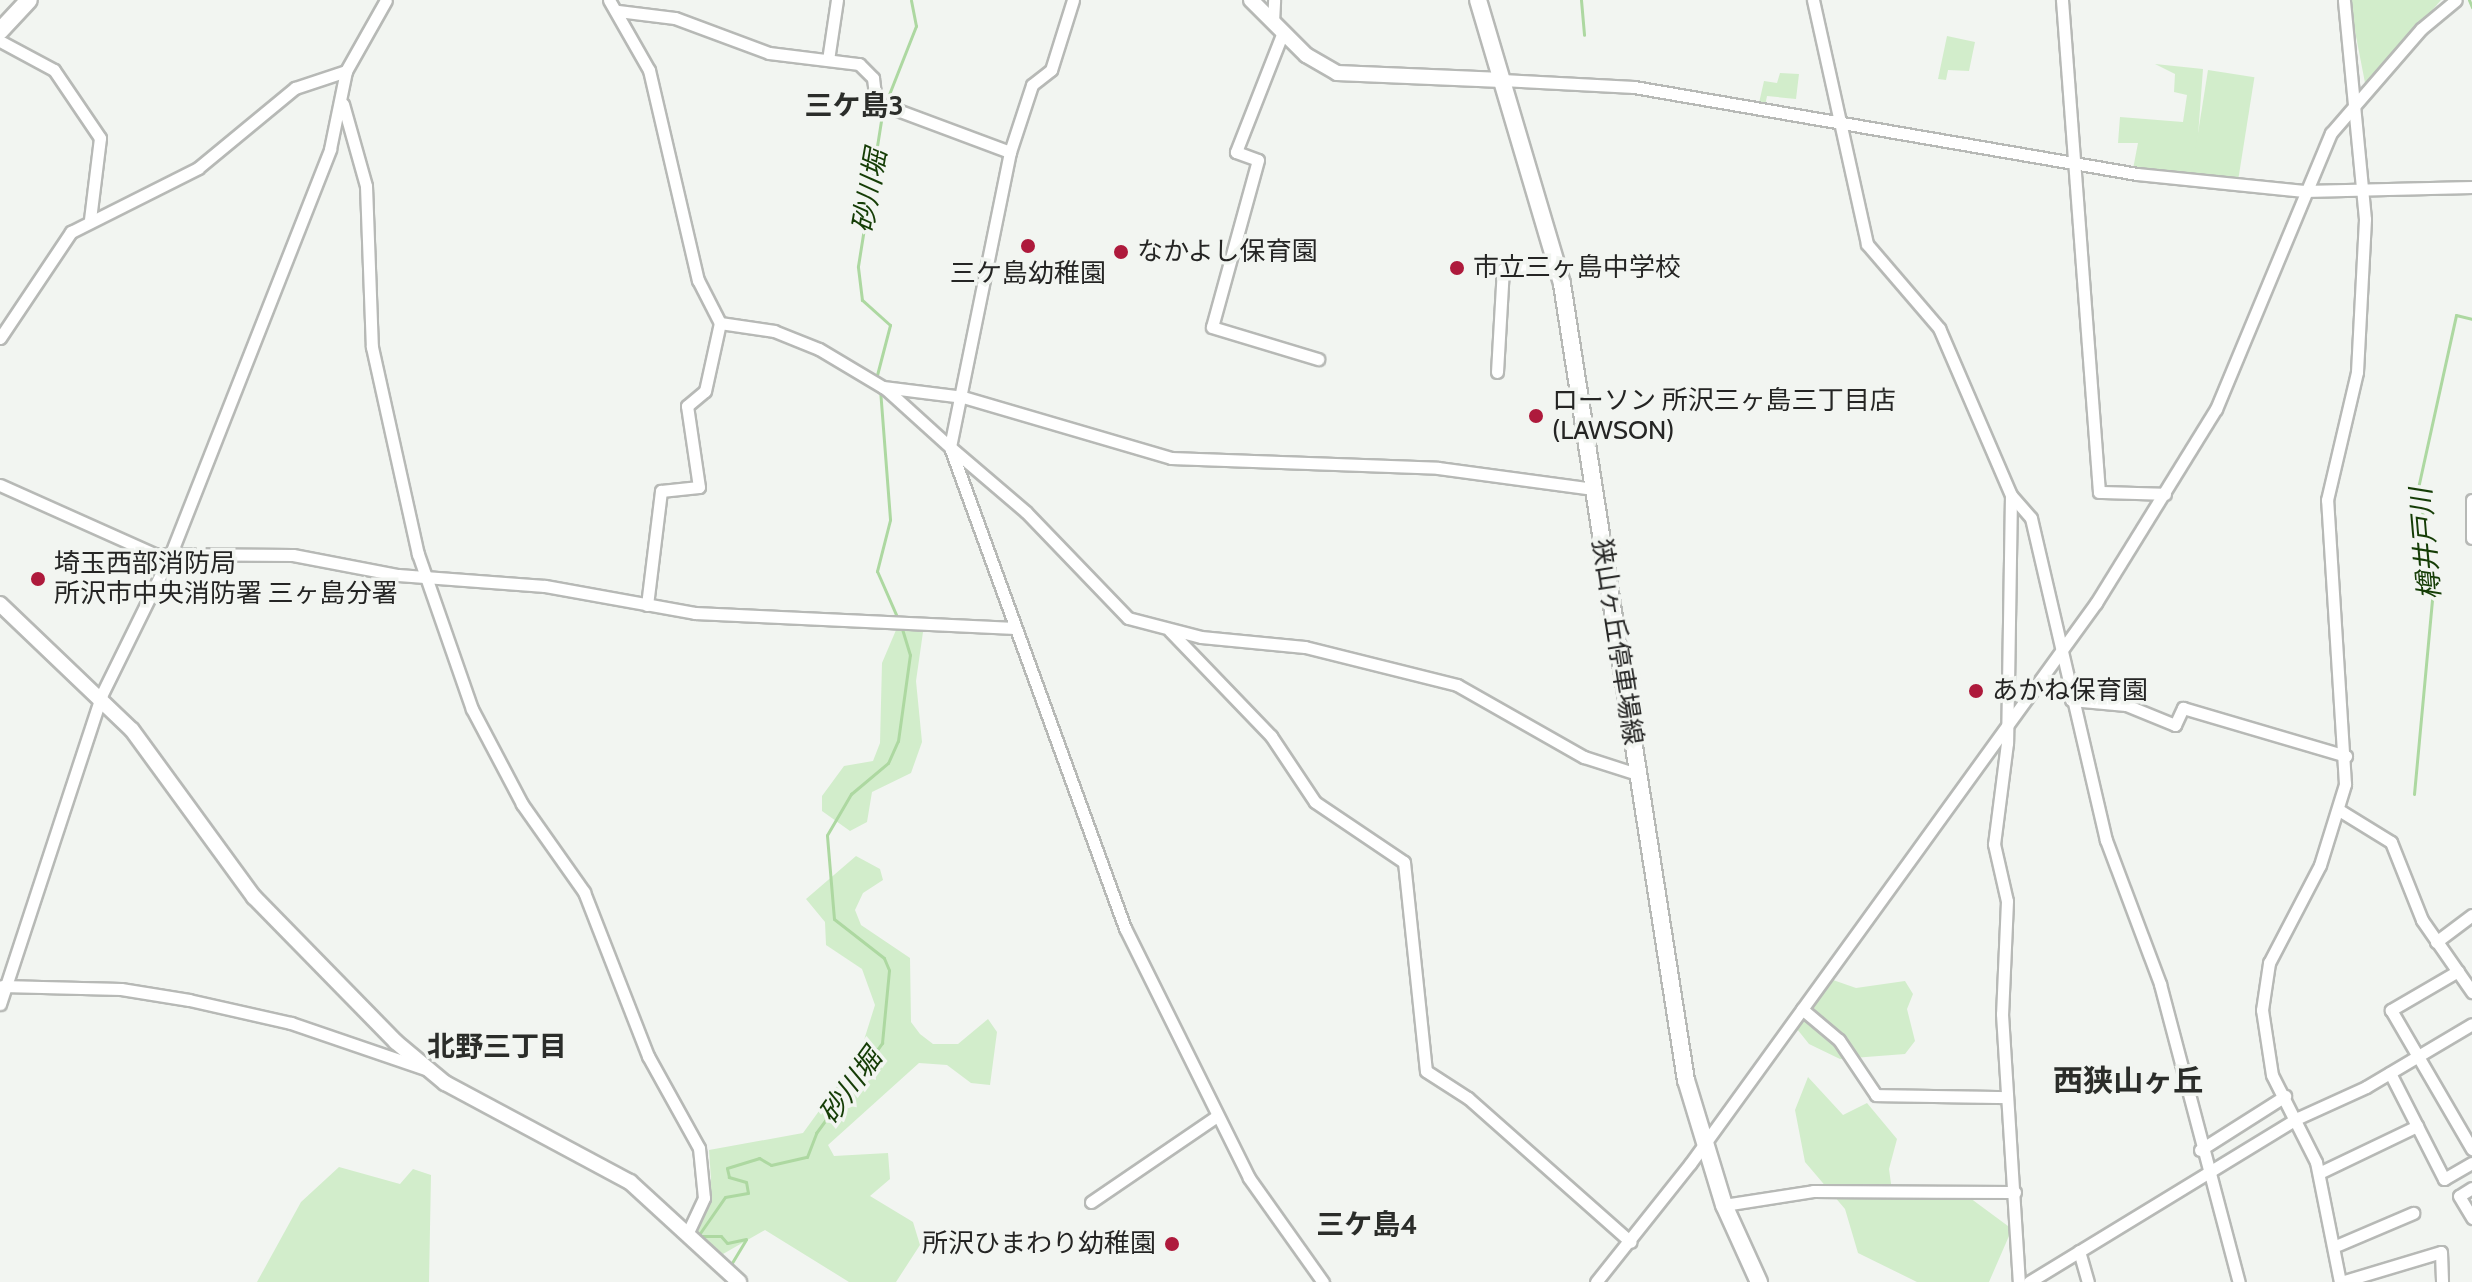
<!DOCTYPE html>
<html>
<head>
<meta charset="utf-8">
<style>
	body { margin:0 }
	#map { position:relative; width:2472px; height:1282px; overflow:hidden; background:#f2f5f1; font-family:Cabin,"Noto Sans JP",sans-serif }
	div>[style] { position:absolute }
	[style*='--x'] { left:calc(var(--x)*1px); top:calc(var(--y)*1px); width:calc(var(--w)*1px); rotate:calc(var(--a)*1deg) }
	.green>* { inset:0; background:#d2edcb; transform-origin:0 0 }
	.stream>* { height:3px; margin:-1.5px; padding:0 1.5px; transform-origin:1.5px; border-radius:1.5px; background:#add8a1 }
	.roads { filter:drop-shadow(2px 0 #b7b9b6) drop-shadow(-2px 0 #b7b9b6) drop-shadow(0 2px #b7b9b6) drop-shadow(0 -2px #b7b9b6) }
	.minor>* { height:11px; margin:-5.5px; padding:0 5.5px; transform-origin:5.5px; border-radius:5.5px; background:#fff }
	.tertiary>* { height:14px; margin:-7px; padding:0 7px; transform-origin:7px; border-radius:7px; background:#fff }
	.secondary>* { height:16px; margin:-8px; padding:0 8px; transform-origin:8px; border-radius:8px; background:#fff }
	.dots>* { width:22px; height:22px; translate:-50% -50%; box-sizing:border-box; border:4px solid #f2f5f1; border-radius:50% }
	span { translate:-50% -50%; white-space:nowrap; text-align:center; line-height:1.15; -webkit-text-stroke:7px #f2f5f1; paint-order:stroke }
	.poi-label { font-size:26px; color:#252524 }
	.left { translate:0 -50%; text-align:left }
	.right { translate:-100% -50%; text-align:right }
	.street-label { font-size:26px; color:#252524 }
	.neighbourhood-label { font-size:28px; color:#2b2d2a; font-weight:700 }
	.water-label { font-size:28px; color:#153d06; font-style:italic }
	.quarter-label { font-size:30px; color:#2b2d2a; font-weight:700 }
</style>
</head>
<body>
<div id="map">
	<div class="green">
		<div style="clip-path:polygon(2349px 0,2441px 0,2366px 88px)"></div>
		<div style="clip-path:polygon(1947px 36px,1975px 42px,1969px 71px,1948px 70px,1946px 80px,1938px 79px)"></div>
		<div style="clip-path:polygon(2155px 64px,2203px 69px,2195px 176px,2133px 169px,2138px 143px,2118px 143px,2120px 117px,2183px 122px,2187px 95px,2174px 92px,2175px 74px)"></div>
		<div style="left:2208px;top:70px;width:47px;height:107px;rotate:9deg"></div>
		<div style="clip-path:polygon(1780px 73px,1799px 74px,1796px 99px,1767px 96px,1765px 106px,1759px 103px,1764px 81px,1777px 83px)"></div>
		<div style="clip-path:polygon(899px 623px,923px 632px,916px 681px,922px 742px,911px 773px,872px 792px,867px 822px,850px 831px,822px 811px,822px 796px,844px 766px,873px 761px,880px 743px,882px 663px)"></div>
		<div style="clip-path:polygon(856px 856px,880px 869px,883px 880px,863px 893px,855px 910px,861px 925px,910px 958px,911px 1022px,920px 1034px,933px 1044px,958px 1044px,988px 1019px,997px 1032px,990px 1085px,971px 1083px,947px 1065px,919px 1063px,828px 1145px,834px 1156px,888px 1153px,890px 1179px,870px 1196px,913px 1222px,920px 1245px,896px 1282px,849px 1282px,765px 1230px,723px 1254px,696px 1233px,711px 1179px,709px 1150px,803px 1133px,859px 1056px,875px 1005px,862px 969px,826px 945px,825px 922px,806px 899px)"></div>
		<div style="clip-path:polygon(1833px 980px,1856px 988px,1905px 981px,1913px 994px,1907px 1009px,1915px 1041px,1905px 1054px,1840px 1059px,1809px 1044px,1797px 1029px)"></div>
		<div style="clip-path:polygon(1808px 1077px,1843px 1115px,1867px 1103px,1897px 1139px,1889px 1169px,1893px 1198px,1966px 1195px,2012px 1229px,1989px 1282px,1917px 1282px,1858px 1253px,1845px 1209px,1805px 1162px,1795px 1110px)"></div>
		<div style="clip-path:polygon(339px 1167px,400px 1184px,413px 1169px,431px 1175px,429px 1282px,257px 1282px,301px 1202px)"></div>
	</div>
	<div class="stream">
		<div style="--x:1581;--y:0;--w:35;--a:85"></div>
		<div style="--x:2469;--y:0;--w:8;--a:67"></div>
		<div style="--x:886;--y:102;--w:82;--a:-68.5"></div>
		<div style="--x:916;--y:26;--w:26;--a:-101"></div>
		<div style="--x:877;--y:375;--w:52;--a:-75.4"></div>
		<div style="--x:890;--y:325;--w:38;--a:-138"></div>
		<div style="--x:862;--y:300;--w:34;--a:-97"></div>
		<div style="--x:858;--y:266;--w:159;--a:-81"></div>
		<div style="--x:880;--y:389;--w:131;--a:85.6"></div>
		<div style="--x:890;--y:520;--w:53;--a:104.3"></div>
		<div style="--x:877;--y:571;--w:52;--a:66.4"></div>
		<div style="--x:2414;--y:794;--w:216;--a:-84.7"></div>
		<div style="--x:2434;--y:579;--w:92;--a:-100"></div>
		<div style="--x:2418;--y:488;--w:177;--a:-77.6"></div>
		<div style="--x:2456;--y:315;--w:16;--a:14"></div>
		<div style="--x:730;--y:1266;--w:31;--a:-59"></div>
		<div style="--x:746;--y:1239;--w:19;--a:168"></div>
		<div style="--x:727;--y:1243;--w:9;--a:-131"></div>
		<div style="--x:721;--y:1236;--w:23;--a:180"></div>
		<div style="--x:698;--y:1236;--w:47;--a:-55.3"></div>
		<div style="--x:725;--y:1197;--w:23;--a:-10"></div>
		<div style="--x:748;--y:1193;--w:11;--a:-100"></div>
		<div style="--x:746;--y:1182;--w:18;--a:-164"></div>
		<div style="--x:729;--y:1177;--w:9;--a:-103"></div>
		<div style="--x:727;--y:1168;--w:34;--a:-17"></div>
		<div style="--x:759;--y:1158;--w:14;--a:30"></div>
		<div style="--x:771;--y:1165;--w:37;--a:-13"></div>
		<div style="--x:807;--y:1157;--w:26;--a:-69"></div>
		<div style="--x:816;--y:1133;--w:112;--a:-53.7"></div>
		<div style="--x:882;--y:1043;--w:73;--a:-84.5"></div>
		<div style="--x:889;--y:970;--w:13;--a:-113"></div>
		<div style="--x:884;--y:958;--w:63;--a:-142"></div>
		<div style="--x:834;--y:919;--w:84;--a:-94.8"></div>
		<div style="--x:827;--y:835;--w:48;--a:-59.7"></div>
		<div style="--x:851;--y:794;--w:48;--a:-40"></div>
		<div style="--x:888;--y:763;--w:24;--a:-66"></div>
		<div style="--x:898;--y:741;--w:87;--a:-82.1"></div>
		<div style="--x:910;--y:655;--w:30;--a:-107"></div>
	</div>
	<div class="roads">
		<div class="minor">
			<div style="--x:609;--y:0;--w:81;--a:60.3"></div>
			<div style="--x:649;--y:70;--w:216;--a:76.9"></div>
			<div style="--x:698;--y:280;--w:48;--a:62.9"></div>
			<div style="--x:720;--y:323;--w:55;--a:8.4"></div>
			<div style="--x:774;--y:331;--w:48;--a:21.8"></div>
			<div style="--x:819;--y:349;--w:78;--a:30.8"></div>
			<div style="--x:886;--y:389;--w:86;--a:42.2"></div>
			<div style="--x:950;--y:447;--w:512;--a:70.01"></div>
			<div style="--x:1125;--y:928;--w:279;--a:63.6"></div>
			<div style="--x:1249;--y:1178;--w:128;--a:54.6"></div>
			<div style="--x:1073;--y:0;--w:73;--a:107.4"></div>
			<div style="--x:1051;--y:70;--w:24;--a:142"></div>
			<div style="--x:1032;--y:85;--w:71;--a:108.2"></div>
			<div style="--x:1010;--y:152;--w:301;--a:101.5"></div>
			<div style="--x:950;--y:447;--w:100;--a:40.5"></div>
			<div style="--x:1026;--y:512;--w:147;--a:46.1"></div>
			<div style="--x:1128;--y:618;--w:75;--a:14.6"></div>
			<div style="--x:1201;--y:637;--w:104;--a:5.5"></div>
			<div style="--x:1305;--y:647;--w:157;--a:14"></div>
			<div style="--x:1457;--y:685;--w:146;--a:29.6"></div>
			<div style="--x:1584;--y:757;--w:56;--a:17.8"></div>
			<div style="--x:1813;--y:0;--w:250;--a:77.5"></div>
			<div style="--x:1867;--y:244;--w:111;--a:49.4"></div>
			<div style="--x:1939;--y:328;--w:182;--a:66.7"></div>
			<div style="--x:2011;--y:495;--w:30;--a:49"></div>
			<div style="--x:2031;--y:518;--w:331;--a:76.9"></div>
			<div style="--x:2106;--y:840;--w:154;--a:69.4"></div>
			<div style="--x:2160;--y:984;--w:308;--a:75.2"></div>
			<div style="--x:2062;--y:0;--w:493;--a:85.7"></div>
			<div style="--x:2099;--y:492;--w:66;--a:1.7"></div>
			<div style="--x:618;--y:11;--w:57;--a:7"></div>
			<div style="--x:675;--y:18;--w:100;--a:20.4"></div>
			<div style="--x:769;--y:53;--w:91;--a:7"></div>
			<div style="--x:859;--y:64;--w:20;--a:45"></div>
			<div style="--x:873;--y:78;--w:24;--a:83"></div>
			<div style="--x:876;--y:102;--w:143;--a:20.5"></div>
			<div style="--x:1273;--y:22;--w:22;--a:-87"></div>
			<div style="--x:1283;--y:32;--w:129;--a:111.4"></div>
			<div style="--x:1236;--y:152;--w:23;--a:20"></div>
			<div style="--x:1258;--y:160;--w:173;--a:105.4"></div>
			<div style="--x:1212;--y:327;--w:111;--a:16.8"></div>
			<div style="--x:0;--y:41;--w:61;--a:28.2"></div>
			<div style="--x:54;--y:70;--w:82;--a:55.9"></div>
			<div style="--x:100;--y:138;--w:82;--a:97"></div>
			<div style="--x:828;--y:60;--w:61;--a:-81.5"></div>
			<div style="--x:1502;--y:80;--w:132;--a:3"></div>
			<div style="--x:1634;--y:87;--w:510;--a:9.81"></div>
			<div style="--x:2137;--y:174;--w:168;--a:5.8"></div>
			<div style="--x:2304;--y:191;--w:168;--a:-1.4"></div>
			<div style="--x:343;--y:104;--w:85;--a:74.3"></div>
			<div style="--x:366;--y:186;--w:161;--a:87.9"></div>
			<div style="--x:372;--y:347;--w:212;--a:77.5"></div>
			<div style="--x:418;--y:554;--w:164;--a:70.8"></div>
			<div style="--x:472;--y:709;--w:107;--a:62.2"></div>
			<div style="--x:522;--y:804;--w:108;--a:54.8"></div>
			<div style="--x:584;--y:892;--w:176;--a:68.7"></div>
			<div style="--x:648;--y:1056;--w:105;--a:61"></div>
			<div style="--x:699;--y:1148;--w:50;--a:84.3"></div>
			<div style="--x:704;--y:1198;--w:38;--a:115"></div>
			<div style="--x:0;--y:338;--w:128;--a:-56.2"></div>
			<div style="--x:71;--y:232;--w:142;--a:-26.7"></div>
			<div style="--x:198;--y:168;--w:126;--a:-39.5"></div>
			<div style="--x:295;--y:88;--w:54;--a:-18.4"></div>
			<div style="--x:1497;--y:372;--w:103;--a:-86.7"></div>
			<div style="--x:1503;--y:269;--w:55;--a:0"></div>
			<div style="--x:883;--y:387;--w:81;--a:7.1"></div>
			<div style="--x:963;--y:397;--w:217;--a:16.3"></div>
			<div style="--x:1171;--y:458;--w:267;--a:2.1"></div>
			<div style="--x:1438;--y:468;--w:157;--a:7.7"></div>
			<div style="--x:0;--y:485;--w:169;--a:24.1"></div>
			<div style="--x:154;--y:554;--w:139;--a:0.4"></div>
			<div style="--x:293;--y:555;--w:107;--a:10.8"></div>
			<div style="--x:398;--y:575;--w:147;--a:4.3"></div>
			<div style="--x:545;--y:586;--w:152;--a:10.2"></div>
			<div style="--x:695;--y:613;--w:320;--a:2.7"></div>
			<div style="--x:2011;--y:495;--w:248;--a:90.9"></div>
			<div style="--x:2007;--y:743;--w:102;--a:97.3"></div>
			<div style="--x:1994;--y:844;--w:58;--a:77.2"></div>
			<div style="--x:2007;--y:901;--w:113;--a:92.5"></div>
			<div style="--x:2002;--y:1014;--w:269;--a:86.4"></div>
			<div style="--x:2472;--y:500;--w:38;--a:90"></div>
			<div style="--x:647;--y:605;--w:115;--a:-83"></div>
			<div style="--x:661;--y:491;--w:38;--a:-6"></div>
			<div style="--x:699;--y:487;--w:82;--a:-98.4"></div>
			<div style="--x:687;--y:406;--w:23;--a:-40"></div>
			<div style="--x:705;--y:391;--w:70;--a:-77.6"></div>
			<div style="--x:1170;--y:631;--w:146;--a:46.1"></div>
			<div style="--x:1271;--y:736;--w:79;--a:56.3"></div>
			<div style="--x:1315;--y:802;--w:107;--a:34"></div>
			<div style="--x:1404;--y:862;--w:210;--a:84"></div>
			<div style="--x:1426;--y:1071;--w:50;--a:32.7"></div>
			<div style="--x:1468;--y:1098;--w:217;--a:41.5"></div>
			<div style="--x:2071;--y:700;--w:55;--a:5.2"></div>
			<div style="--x:2126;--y:705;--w:53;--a:22.2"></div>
			<div style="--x:2175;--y:725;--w:19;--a:-65"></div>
			<div style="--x:2183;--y:708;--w:170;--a:16.4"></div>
			<div style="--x:2339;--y:810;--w:61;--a:31.6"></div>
			<div style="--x:2391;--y:842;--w:84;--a:68.3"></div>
			<div style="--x:2422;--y:920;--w:88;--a:55.2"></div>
			<div style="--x:2436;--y:942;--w:45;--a:-36.9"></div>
			<div style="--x:2458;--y:971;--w:78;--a:149.8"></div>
			<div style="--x:2391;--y:1010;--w:161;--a:59.8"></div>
			<div style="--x:2;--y:986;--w:119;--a:1.4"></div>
			<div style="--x:121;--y:989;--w:69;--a:9.2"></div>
			<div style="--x:189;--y:1000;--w:105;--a:12.7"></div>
			<div style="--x:291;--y:1023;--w:142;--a:18.9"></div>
			<div style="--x:0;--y:1004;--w:324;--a:-71.8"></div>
			<div style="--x:101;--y:696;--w:156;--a:-63.8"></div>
			<div style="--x:170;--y:556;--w:437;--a:-68.5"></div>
			<div style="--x:330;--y:149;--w:80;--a:-78.4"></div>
			<div style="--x:346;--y:71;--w:81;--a:-60.6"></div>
			<div style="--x:1802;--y:1009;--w:48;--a:40"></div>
			<div style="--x:1839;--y:1040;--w:66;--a:56.1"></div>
			<div style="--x:1876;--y:1095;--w:131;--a:0.9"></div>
			<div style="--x:2390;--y:1073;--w:119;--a:63"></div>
			<div style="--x:2444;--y:1179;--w:32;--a:-30"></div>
			<div style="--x:2200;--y:1150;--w:101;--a:-32.4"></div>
			<div style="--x:2319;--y:1173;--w:109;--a:-25.6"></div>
			<div style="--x:2472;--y:1188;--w:15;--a:148"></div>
			<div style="--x:2459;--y:1196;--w:26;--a:59"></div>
			<div style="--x:1091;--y:1202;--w:153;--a:-34.3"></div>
			<div style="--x:1724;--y:1205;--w:90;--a:-8.9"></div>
			<div style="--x:1813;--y:1191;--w:202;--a:0.3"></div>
			<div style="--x:2338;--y:1245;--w:82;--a:-23.1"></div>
			<div style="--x:2079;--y:1251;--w:32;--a:74"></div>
			<div style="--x:1596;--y:1282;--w:151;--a:-51.5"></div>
			<div style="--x:1690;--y:1164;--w:693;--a:-54.11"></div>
			<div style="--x:2096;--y:603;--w:228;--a:-58.3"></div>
			<div style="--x:2216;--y:409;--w:299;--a:-67.4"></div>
			<div style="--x:2331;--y:133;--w:138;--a:-49.1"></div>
			<div style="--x:2421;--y:29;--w:45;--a:-39.6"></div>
			<div style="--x:2029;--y:1282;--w:315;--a:-31.4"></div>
			<div style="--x:2298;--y:1118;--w:75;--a:-24.5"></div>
			<div style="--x:2366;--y:1087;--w:123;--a:-30.7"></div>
			<div style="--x:2340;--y:1282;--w:122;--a:-101.3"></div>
			<div style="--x:2316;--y:1162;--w:97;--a:-116.8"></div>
			<div style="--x:2272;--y:1075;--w:66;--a:-98.7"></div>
			<div style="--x:2262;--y:1010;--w:48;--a:-81.5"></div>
			<div style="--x:2269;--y:963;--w:110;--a:-62.5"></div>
			<div style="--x:2320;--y:865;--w:85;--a:-72.8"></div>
			<div style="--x:2345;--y:784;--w:285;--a:-93.6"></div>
			<div style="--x:2327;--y:500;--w:131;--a:-76.8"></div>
			<div style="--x:2357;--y:372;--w:153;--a:-87"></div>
			<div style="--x:2365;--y:219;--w:220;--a:-95.5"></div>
			<div style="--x:2341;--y:1282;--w:104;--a:-16.7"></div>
			<div style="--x:2441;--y:1252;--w:30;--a:88"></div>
		</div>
		<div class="tertiary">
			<div style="--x:1251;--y:0;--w:78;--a:45"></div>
			<div style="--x:1306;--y:55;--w:36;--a:30"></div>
			<div style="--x:1337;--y:73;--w:165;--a:2.4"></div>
			<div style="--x:0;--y:604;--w:182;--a:43.7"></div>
			<div style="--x:132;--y:730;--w:207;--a:53.9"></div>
			<div style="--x:254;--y:897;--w:203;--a:45.6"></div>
			<div style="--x:396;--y:1042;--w:64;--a:39.9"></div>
			<div style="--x:445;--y:1083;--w:210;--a:28.2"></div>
			<div style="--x:630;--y:1182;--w:148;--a:42.5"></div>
		</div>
		<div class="secondary">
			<div style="--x:1478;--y:0;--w:296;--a:73.5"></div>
			<div style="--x:1562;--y:284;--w:806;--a:81.15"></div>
			<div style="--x:1686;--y:1080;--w:131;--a:73.1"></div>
			<div style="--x:1724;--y:1205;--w:85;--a:65.6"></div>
			<div style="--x:0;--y:31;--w:42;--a:-46.9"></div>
		</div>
	</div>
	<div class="dots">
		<div style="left:1028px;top:246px;background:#ae1a3c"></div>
		<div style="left:1121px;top:252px;background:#ae1a3c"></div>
		<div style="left:1457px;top:268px;background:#ae1a3c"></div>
		<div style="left:1536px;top:416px;background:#ae1a3c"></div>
		<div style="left:38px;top:579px;background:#ae1a3c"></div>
		<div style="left:1976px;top:691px;background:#ae1a3c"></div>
		<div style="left:1172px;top:1244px;background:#ae1a3c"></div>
	</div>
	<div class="poi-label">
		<span class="left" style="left:1137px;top:252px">なかよし保育園</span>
		<span class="left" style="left:1473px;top:268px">市立三ヶ島中学校</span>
		<span style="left:1028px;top:274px">三ケ島幼稚園</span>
		<span class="left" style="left:1552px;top:416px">ローソン 所沢三ヶ島三丁目店<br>(LAWSON)</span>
		<span class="left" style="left:54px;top:579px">埼玉西部消防局<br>所沢市中央消防署 三ヶ島分署</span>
		<span class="left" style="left:1992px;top:691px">あかね保育園</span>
		<span class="right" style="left:1156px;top:1244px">所沢ひまわり幼稚園</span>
	</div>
	<div class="street-label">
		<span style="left:1617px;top:642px;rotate:81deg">狭山ヶ丘停車場線</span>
	</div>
	<div class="neighbourhood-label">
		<span style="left:854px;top:105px">三ケ島3</span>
		<span style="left:497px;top:1046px">北野三丁目</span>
		<span style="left:1367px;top:1224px">三ケ島4</span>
	</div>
	<div class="water-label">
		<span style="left:869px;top:191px;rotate:-80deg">砂川堀</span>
		<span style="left:2425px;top:544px;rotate:-95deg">樽井戸川</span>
		<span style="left:850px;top:1086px;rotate:-54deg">砂川堀</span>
	</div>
	<div class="quarter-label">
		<span style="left:2128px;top:1081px">西狭山ヶ丘</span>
	</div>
</div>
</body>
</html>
